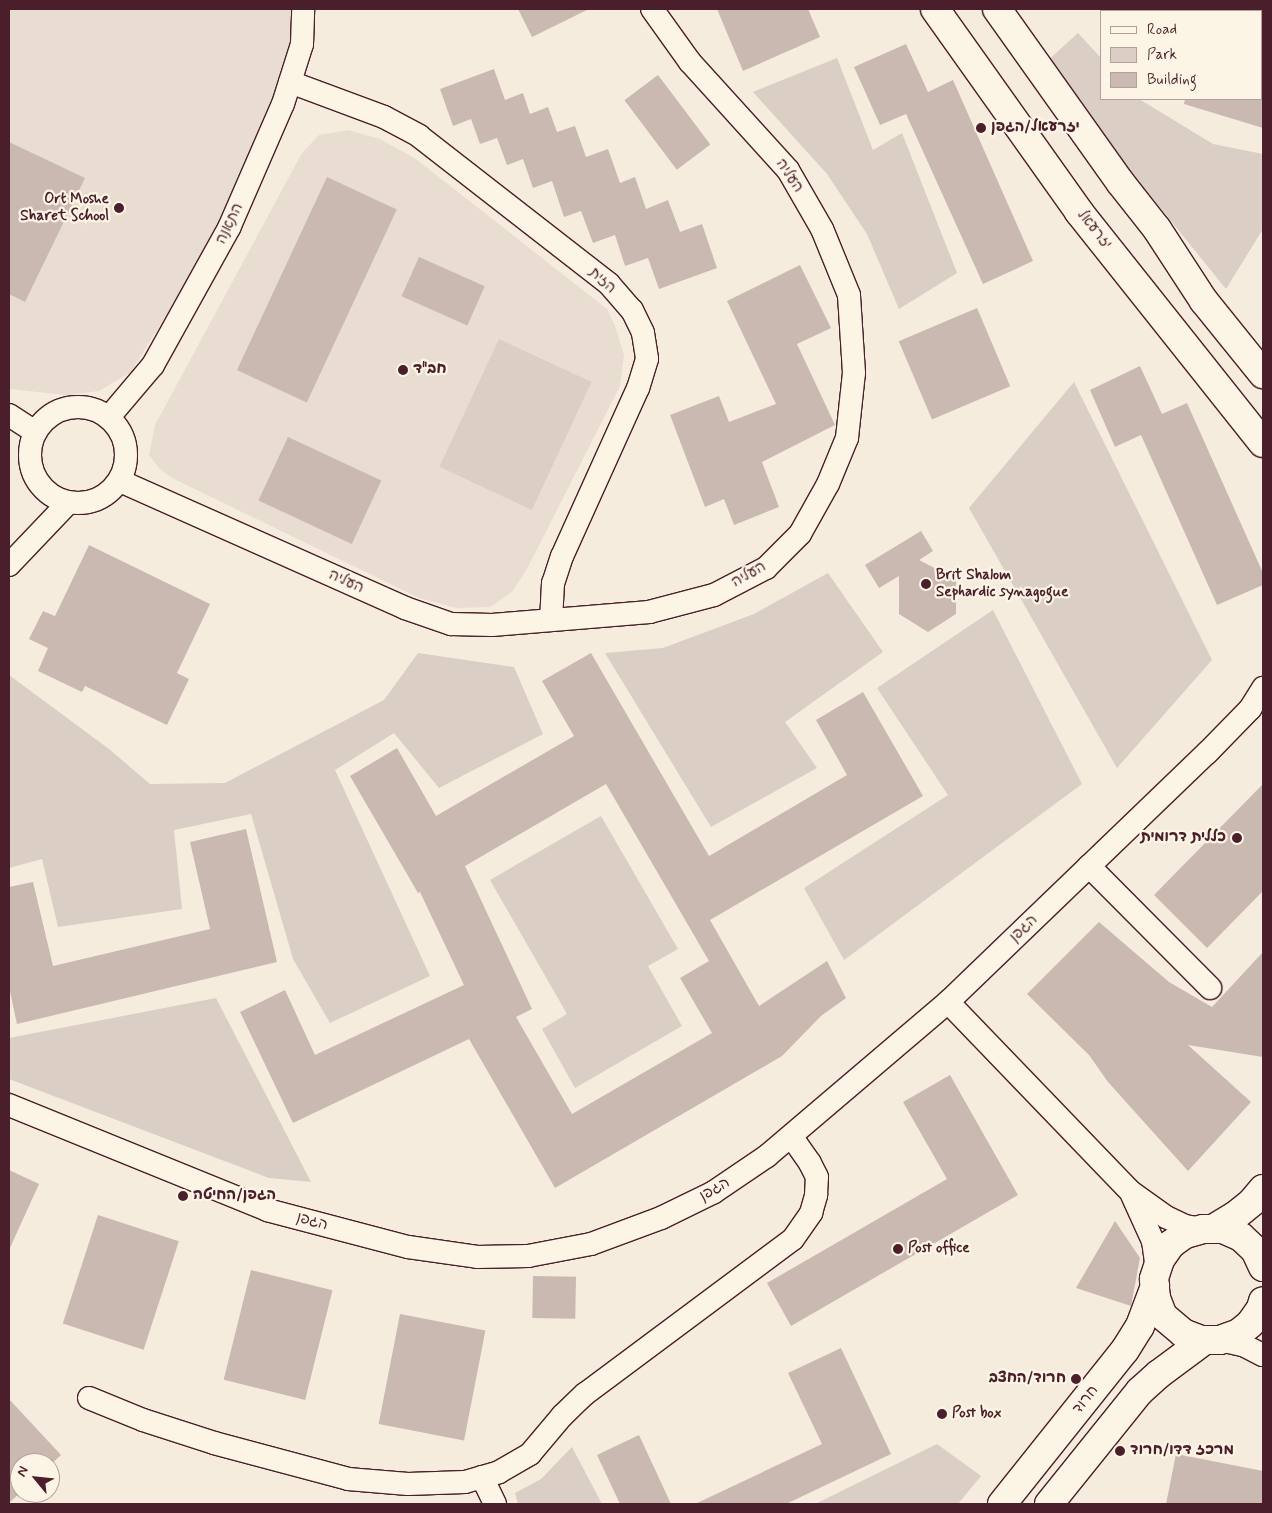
<!DOCTYPE html>
<html>
<head>
<meta charset="utf-8">
<style>
	body { margin:0 }
	#map { position:relative; width:1272px; height:1513px; overflow:hidden; background:#f5ecde; font-family:Mynerve,"Playpen Sans Hebrew",sans-serif }
	div>[style] { position:absolute }
	[style*='--x'] { left:calc(var(--x)*1px); top:calc(var(--y)*1px); width:calc(var(--w)*1px); rotate:calc(var(--a)*1deg) }
	.built>* { inset:0; background:#e8ddd0 }
	.green>* { inset:0; background:#dbcec4; transform-origin:0 0 }
	.building>* { inset:0; background:#cab9b1; transform-origin:0 0 }
	.roads { filter:drop-shadow(1px 0 #4a1f2b) drop-shadow(-1px 0 #4a1f2b) drop-shadow(0 1px #4a1f2b) drop-shadow(0 -1px #4a1f2b) }
	.street>* { height:22px; margin:-11px; padding:0 11px; transform-origin:11px; border-radius:11px; background:#fcf5e5 }
	.street>.ring { margin:-11px; padding:0; box-sizing:content-box; background:none; border:22px solid #fcf5e5; border-radius:50% }
	.secondary>* { height:28px; margin:-14px; padding:0 14px; transform-origin:14px; border-radius:14px; background:#fcf5e5 }
	.dots>* { width:14px; height:14px; translate:-50% -50%; box-sizing:border-box; border:2px solid #fcf5e5; border-radius:50% }
	span { translate:-50% -50%; white-space:nowrap; text-align:center; line-height:1.15; -webkit-text-stroke:4.5px #fcf5e5; paint-order:stroke }
	.poi-label { font-size:15px; color:#4a1f2b; font-weight:700 }
	.left { translate:0 -50%; text-align:left }
	.right { translate:-100% -50%; text-align:right }
	.street-label { font-size:15px; color:#4a1f2b }
	.frame { position:absolute; inset:0; border:10px solid #4a1f2b; pointer-events:none }
	.legend { position:absolute; left:1100px; top:10px; width:162px; height:90px; box-sizing:border-box; background:#fcf5e5; border:1px solid #b59f9b; margin:0; padding:6px 9px; list-style:none; font-size:15px; color:#4a1f2b }
	.legend li { display:flex; align-items:center; gap:10px; height:25px }
	.legend b { width:25px; border:1px solid #b59f9b }
	.north { position:absolute; left:10px; top:1453px; width:50px; height:50px; box-sizing:border-box; background:#fcf5e5; border:1px solid #b59f9b; border-radius:50%; rotate:298deg; font-size:14px; font-weight:700; line-height:20px; text-align:center; color:#4a1f2b }
	.north::after { content:''; display:block; margin:auto; width:18px; height:22px; background:#4a1f2b; clip-path:polygon(50% 0,100% 100%,50% 72%,0 100%) }
</style>
</head>
<body>
<div id="map">
	<div class="built">
		<div style="clip-path:polygon(9px 9px,294px 9px,295px 20px,277px 109px,215px 236px,131px 372px,99px 391px,66px 395px,9px 389px)"></div>
		<div style="clip-path:polygon(348px 130px,380px 139px,416px 159px,607px 309px,615px 326px,624px 355px,620px 386px,528px 567px,512px 592px,490px 607px,457px 608px,419px 598px,172px 478px,159px 468px,149px 455px,155px 425px,302px 153px,319px 135px)"></div>
	</div>
	<div class="green">
		<div style="clip-path:polygon(1078px 33px,1101px 58px,1101px 99px,1139px 99px,1213px 144px,1263px 154px,1263px 229px,1226px 289px,1044px 64px)"></div>
		<div style="clip-path:polygon(837px 58px,873px 150px,902px 133px,957px 273px,899px 309px,867px 234px,827px 174px,753px 92px)"></div>
		<div style="left:499px;top:339px;width:102px;height:141px;rotate:25deg"></div>
		<div style="clip-path:polygon(1074px 382px,1212px 660px,1117px 768px,969px 508px)"></div>
		<div style="clip-path:polygon(828px 573px,883px 652px,785px 722px,817px 768px,711px 827px,605px 653px,663px 648px,754px 614px)"></div>
		<div style="clip-path:polygon(993px 610px,1082px 784px,844px 960px,804px 888px,948px 795px,877px 688px)"></div>
		<div style="clip-path:polygon(418px 653px,514px 667px,543px 734px,439px 788px,394px 733px,335px 770px,430px 976px,330px 1023px,293px 959px,251px 814px,174px 830px,182px 909px,58px 927px,42px 859px,9px 868px,9px 675px,109px 749px,150px 784px,225px 783px,384px 700px)"></div>
		<div style="clip-path:polygon(601px 816px,678px 949px,648px 966px,682px 1026px,575px 1088px,542px 1029px,567px 1014px,490px 880px)"></div>
		<div style="clip-path:polygon(216px 998px,311px 1182px,269px 1178px,9px 1079px,9px 1038px)"></div>
		<div style="clip-path:polygon(937px 1444px,981px 1476px,958px 1504px,815px 1504px)"></div>
		<div style="clip-path:polygon(572px 1447px,602px 1504px,518px 1504px,515px 1493px,541px 1479px)"></div>
	</div>
	<div class="building">
		<div style="clip-path:polygon(518px 9px,589px 9px,532px 37px)"></div>
		<div style="clip-path:polygon(717px 9px,808px 9px,820px 37px,743px 71px)"></div>
		<div style="clip-path:polygon(906px 44px,928px 92px,953px 80px,1033px 261px,983px 284px,906px 114px,880px 125px,854px 67px)"></div>
		<div style="clip-path:polygon(494px 69px,505px 100px,523px 93px,530px 114px,548px 107px,557px 132px,575px 126px,586px 157px,608px 149px,620px 183px,635px 177px,646px 209px,668px 200px,680px 232px,702px 224px,717px 268px,659px 289px,648px 258px,625px 266px,615px 235px,593px 243px,581px 211px,564px 217px,552px 181px,533px 188px,523px 159px,507px 165px,497px 138px,480px 144px,471px 119px,453px 126px,440px 89px)"></div>
		<div style="left:658px;top:75px;width:87px;height:42px;rotate:53deg"></div>
		<div style="clip-path:polygon(1185px 99px,1263px 99px,1263px 128px,1184px 104px)"></div>
		<div style="clip-path:polygon(9px 142px,85px 178px,25px 302px,9px 294px)"></div>
		<div style="left:327px;top:177px;width:77px;height:213px;rotate:25deg"></div>
		<div style="left:419px;top:257px;width:72px;height:43px;rotate:24deg"></div>
		<div style="clip-path:polygon(800px 265px,831px 328px,797px 344px,835px 425px,762px 462px,779px 507px,734px 525px,724px 499px,705px 507px,670px 415px,719px 396px,729px 422px,776px 404px,727px 301px)"></div>
		<div style="left:977px;top:308px;width:85px;height:85px;rotate:67deg"></div>
		<div style="clip-path:polygon(1140px 366px,1162px 414px,1187px 403px,1263px 573px,1263px 585px,1217px 605px,1141px 435px,1115px 447px,1090px 390px)"></div>
		<div style="left:288px;top:437px;width:103px;height:70px;rotate:25deg"></div>
		<div style="clip-path:polygon(921px 531px,933px 551px,919px 560px,956px 579px,956px 614px,928px 632px,899px 614px,899px 576px,879px 588px,865px 565px)"></div>
		<div style="clip-path:polygon(89px 545px,210px 604px,177px 673px,189px 679px,167px 725px,85px 686px,82px 692px,38px 671px,48px 648px,29px 639px,43px 611px,55px 616px)"></div>
		<div style="clip-path:polygon(evenodd,591px 653px,709px 856px,847px 775px,816px 720px,863px 692px,923px 796px,710px 920px,759px 1006px,827px 961px,846px 998px,821px 1016px,782px 1056px,555px 1188px,469px 1039px,293px 1123px,240px 1012px,285px 990px,315px 1055px,464px 985px,420px 892px,418px 893px,350px 776px,397px 748px,436px 816px,574px 736px,542px 681px,591px 653px,606px 784px,709px 961px,680px 978px,712px 1033px,572px 1114px,516px 1017px,532px 1009px,465px 866px,606px 784px)"></div>
		<div style="clip-path:polygon(1263px 784px,1263px 891px,1207px 948px,1154px 895px)"></div>
		<div style="clip-path:polygon(246px 829px,277px 962px,17px 1024px,9px 987px,9px 887px,33px 882px,53px 966px,210px 929px,190px 842px)"></div>
		<div style="clip-path:polygon(1099px 922px,1169px 982px,1212px 1007px,1263px 952px,1263px 1057px,1188px 1045px,1251px 1102px,1188px 1171px,1108px 1082px,1089px 1055px,1027px 994px)"></div>
		<div style="clip-path:polygon(950px 1075px,1018px 1195px,791px 1326px,767px 1283px,947px 1179px,903px 1102px)"></div>
		<div style="clip-path:polygon(9px 1170px,39px 1184px,9px 1250px)"></div>
		<div style="left:98px;top:1215px;width:85px;height:114px;rotate:18deg"></div>
		<div style="clip-path:polygon(1115px 1221px,1140px 1258px,1131px 1306px,1076px 1288px)"></div>
		<div style="left:251px;top:1270px;width:84px;height:113px;rotate:14deg"></div>
		<div style="left:533px;top:1276px;width:43px;height:42px;rotate:1deg"></div>
		<div style="left:400px;top:1314px;width:87px;height:112px;rotate:11deg"></div>
		<div style="clip-path:polygon(841px 1348px,891px 1454px,786px 1504px,695px 1504px,822px 1444px,788px 1373px)"></div>
		<div style="clip-path:polygon(9px 1399px,61px 1455px,50px 1465px,20px 1463px,20px 1493px,9px 1503px)"></div>
		<div style="clip-path:polygon(639px 1435px,671px 1504px,620px 1504px,597px 1455px)"></div>
		<div style="clip-path:polygon(1176px 1454px,1263px 1471px,1263px 1504px,1166px 1504px)"></div>
	</div>
	<div class="roads">
		<div class="street">
			<div style="--x:290;--y:82;--w:100;--a:20.4"></div>
			<div style="--x:384;--y:117;--w:40;--a:28"></div>
			<div style="--x:419;--y:136;--w:241;--a:37.9"></div>
			<div style="--x:609;--y:284;--w:35;--a:49"></div>
			<div style="--x:632;--y:310;--w:25;--a:64"></div>
			<div style="--x:643;--y:333;--w:26;--a:81"></div>
			<div style="--x:647;--y:359;--w:30;--a:107"></div>
			<div style="--x:638;--y:388;--w:184;--a:114.3"></div>
			<div style="--x:562;--y:556;--w:28;--a:108"></div>
			<div style="--x:553;--y:583;--w:37;--a:93"></div>
			<div class="ring" style="left:30px;top:407px;width:74px;height:74px"></div>
			<div style="--x:9;--y:415;--w:31;--a:33"></div>
			<div style="--x:109;--y:417;--w:68;--a:-49.8"></div>
			<div style="--x:153;--y:365;--w:157;--a:-61"></div>
			<div style="--x:229;--y:228;--w:135;--a:-66.5"></div>
			<div style="--x:283;--y:104;--w:63;--a:-72.4"></div>
			<div style="--x:302;--y:44;--w:35;--a:-88"></div>
			<div style="--x:120;--y:481;--w:312;--a:24"></div>
			<div style="--x:405;--y:608;--w:49;--a:19.2"></div>
			<div style="--x:451;--y:624;--w:41;--a:1.4"></div>
			<div style="--x:492;--y:625;--w:158;--a:-4.7"></div>
			<div style="--x:649;--y:612;--w:67;--a:-14.7"></div>
			<div style="--x:714;--y:595;--w:59;--a:-27.4"></div>
			<div style="--x:766;--y:568;--w:48;--a:-45"></div>
			<div style="--x:800;--y:534;--w:57;--a:-60.8"></div>
			<div style="--x:828;--y:484;--w:50;--a:-67.6"></div>
			<div style="--x:847;--y:438;--w:65;--a:-83.9"></div>
			<div style="--x:854;--y:373;--w:78;--a:-93.7"></div>
			<div style="--x:849;--y:295;--w:71;--a:-112.2"></div>
			<div style="--x:822;--y:229;--w:68;--a:-120"></div>
			<div style="--x:788;--y:170;--w:146;--a:-132.2"></div>
			<div style="--x:690;--y:62;--w:65;--a:-125.6"></div>
			<div style="--x:9;--y:565;--w:86;--a:-46.4"></div>
			<div style="--x:1089;--y:866;--w:172;--a:45.2"></div>
			<div style="--x:948;--y:1002;--w:264;--a:46.1"></div>
			<div style="--x:1131;--y:1192;--w:43;--a:35.5"></div>
			<div style="--x:1166;--y:1217;--w:21;--a:25"></div>
			<div style="--x:1185;--y:1226;--w:18;--a:9"></div>
			<div style="--x:9;--y:1105;--w:279;--a:22.1"></div>
			<div style="--x:267;--y:1210;--w:146;--a:14.7"></div>
			<div style="--x:408;--y:1247;--w:70;--a:8.2"></div>
			<div style="--x:477;--y:1257;--w:51;--a:-1.1"></div>
			<div style="--x:528;--y:1256;--w:64;--a:-10.8"></div>
			<div style="--x:591;--y:1244;--w:75;--a:-20.4"></div>
			<div style="--x:661;--y:1218;--w:59;--a:-26.1"></div>
			<div style="--x:714;--y:1192;--w:64;--a:-34.2"></div>
			<div style="--x:767;--y:1156;--w:238;--a:-40.4"></div>
			<div style="--x:948;--y:1002;--w:359;--a:-43.9"></div>
			<div style="--x:1207;--y:753;--w:62;--a:-45.7"></div>
			<div style="--x:1250;--y:709;--w:25;--a:-58"></div>
			<div style="--x:1132;--y:1195;--w:51;--a:65.5"></div>
			<div style="--x:1153;--y:1241;--w:28;--a:82"></div>
			<div style="--x:1220;--y:1340;--w:26;--a:13"></div>
			<div style="--x:1245;--y:1346;--w:20;--a:27"></div>
			<div style="--x:89;--y:1398;--w:58;--a:22.2"></div>
			<div style="--x:143;--y:1420;--w:75;--a:17.9"></div>
			<div style="--x:214;--y:1443;--w:139;--a:15"></div>
			<div style="--x:348;--y:1479;--w:60;--a:4.8"></div>
			<div style="--x:408;--y:1484;--w:57;--a:-2"></div>
			<div style="--x:465;--y:1482;--w:35;--a:-16"></div>
			<div style="--x:499;--y:1472;--w:36;--a:-30"></div>
			<div style="--x:530;--y:1454;--w:50;--a:-49.9"></div>
			<div style="--x:562;--y:1416;--w:32;--a:-44"></div>
			<div style="--x:585;--y:1394;--w:259;--a:-36.7"></div>
			<div style="--x:793;--y:1239;--w:32;--a:-55"></div>
			<div style="--x:811;--y:1213;--w:19;--a:-74"></div>
			<div style="--x:816;--y:1195;--w:18;--a:-87"></div>
			<div style="--x:817;--y:1177;--w:16;--a:-117"></div>
			<div style="--x:810;--y:1163;--w:33;--a:-125"></div>
			<div style="--x:482;--y:1477;--w:30;--a:64"></div>
		</div>
		<div class="secondary">
			<div style="--x:935;--y:9;--w:249;--a:54.6"></div>
			<div style="--x:1079;--y:212;--w:295;--a:51.5"></div>
			<div style="--x:997;--y:9;--w:212;--a:54.6"></div>
			<div style="--x:1120;--y:182;--w:60;--a:51.8"></div>
			<div style="--x:1157;--y:229;--w:86;--a:56.9"></div>
			<div style="--x:1204;--y:301;--w:94;--a:51.1"></div>
			<div style="--x:1213;--y:1229;--w:26;--a:-31"></div>
			<div style="--x:1235;--y:1216;--w:22;--a:-39"></div>
			<div style="--x:1252;--y:1202;--w:17;--a:-50"></div>
			<div style="--x:1263;--y:1267;--w:19;--a:-115"></div>
			<div style="--x:1255;--y:1250;--w:19;--a:-137"></div>
			<div style="--x:1241;--y:1237;--w:20;--a:-156"></div>
			<div style="--x:1223;--y:1229;--w:20;--a:180"></div>
			<div style="--x:1203;--y:1229;--w:19;--a:164"></div>
			<div style="--x:1185;--y:1234;--w:17;--a:144"></div>
			<div style="--x:1171;--y:1244;--w:19;--a:125"></div>
			<div style="--x:1160;--y:1260;--w:20;--a:108"></div>
			<div style="--x:1154;--y:1279;--w:19;--a:84"></div>
			<div style="--x:1156;--y:1298;--w:19;--a:69"></div>
			<div style="--x:1163;--y:1316;--w:26;--a:40"></div>
			<div style="--x:1183;--y:1333;--w:19;--a:21"></div>
			<div style="--x:1201;--y:1340;--w:19;--a:0"></div>
			<div style="--x:1220;--y:1340;--w:20;--a:-20"></div>
			<div style="--x:1239;--y:1333;--w:14;--a:-39"></div>
			<div style="--x:1250;--y:1324;--w:19;--a:-55"></div>
			<div style="--x:1261;--y:1308;--w:7;--a:-74"></div>
			<div style="--x:1002;--y:1504;--w:197;--a:-51.4"></div>
			<div style="--x:1125;--y:1350;--w:28;--a:-58"></div>
			<div style="--x:1140;--y:1326;--w:43;--a:-69.4"></div>
			<div style="--x:1049;--y:1504;--w:145;--a:-51.2"></div>
			<div style="--x:1140;--y:1391;--w:25;--a:-42"></div>
			<div style="--x:1159;--y:1374;--w:57;--a:-36.5"></div>
		</div>
	</div>
	<div class="dots">
		<div style="left:981px;top:128px;background:#4a1f2b"></div>
		<div style="left:119px;top:208px;background:#4a1f2b"></div>
		<div style="left:403px;top:370px;background:#4a1f2b"></div>
		<div style="left:926px;top:584px;background:#4a1f2b"></div>
		<div style="left:1237px;top:838px;background:#4a1f2b"></div>
		<div style="left:183px;top:1196px;background:#4a1f2b"></div>
		<div style="left:898px;top:1249px;background:#4a1f2b"></div>
		<div style="left:1076px;top:1379px;background:#4a1f2b"></div>
		<div style="left:942px;top:1414px;background:#4a1f2b"></div>
		<div style="left:1120px;top:1451px;background:#4a1f2b"></div>
	</div>
	<div class="poi-label">
		<span class="left" style="left:991px;top:128px">יזרעאל/הגפן</span>
		<span class="right" style="left:109px;top:208px">Ort Moshe<br>Sharet School</span>
		<span class="left" style="left:413px;top:370px">חב"ד</span>
		<span class="left" style="left:936px;top:584px">Brit Shalom<br>Sephardic synagogue</span>
		<span class="right" style="left:1226px;top:838px">כללית דרומית</span>
		<span class="left" style="left:193px;top:1196px">הגפן/החיטה</span>
		<span class="left" style="left:908px;top:1249px">Post office</span>
		<span class="right" style="left:1066px;top:1379px">חרוד/החצב</span>
		<span class="left" style="left:952px;top:1414px">Post box</span>
		<span class="left" style="left:1130px;top:1451px">מרכז דדו/חרוד</span>
	</div>
	<div class="street-label">
		<span style="left:789px;top:176px;rotate:56deg">העליה</span>
		<span style="left:230px;top:224px;rotate:-64deg">התאנה</span>
		<span style="left:1094px;top:230px;rotate:51deg">יזרעאל</span>
		<span style="left:602px;top:281px;rotate:42deg">הזית</span>
		<span style="left:749px;top:575px;rotate:-30deg">העליה</span>
		<span style="left:346px;top:582px;rotate:24deg">העליה</span>
		<span style="left:1024px;top:929px;rotate:-44deg">הגפן</span>
		<span style="left:715px;top:1190px;rotate:-30deg">הגפן</span>
		<span style="left:312px;top:1222px;rotate:15deg">הגפן</span>
		<span style="left:1086px;top:1400px;rotate:-52deg">חרוד</span>
	</div>
	<div class="frame"></div>
	<ul class="legend">
	<li><b style="height:6px;background:#fcf5e5"></b>Road</li>
	<li><b style="height:14px;background:#dbcec4"></b>Park</li>
	<li><b style="height:14px;background:#cab9b1"></b>Building</li>
	</ul>
	<div class="north">N</div>
</div>
</body>
</html>
